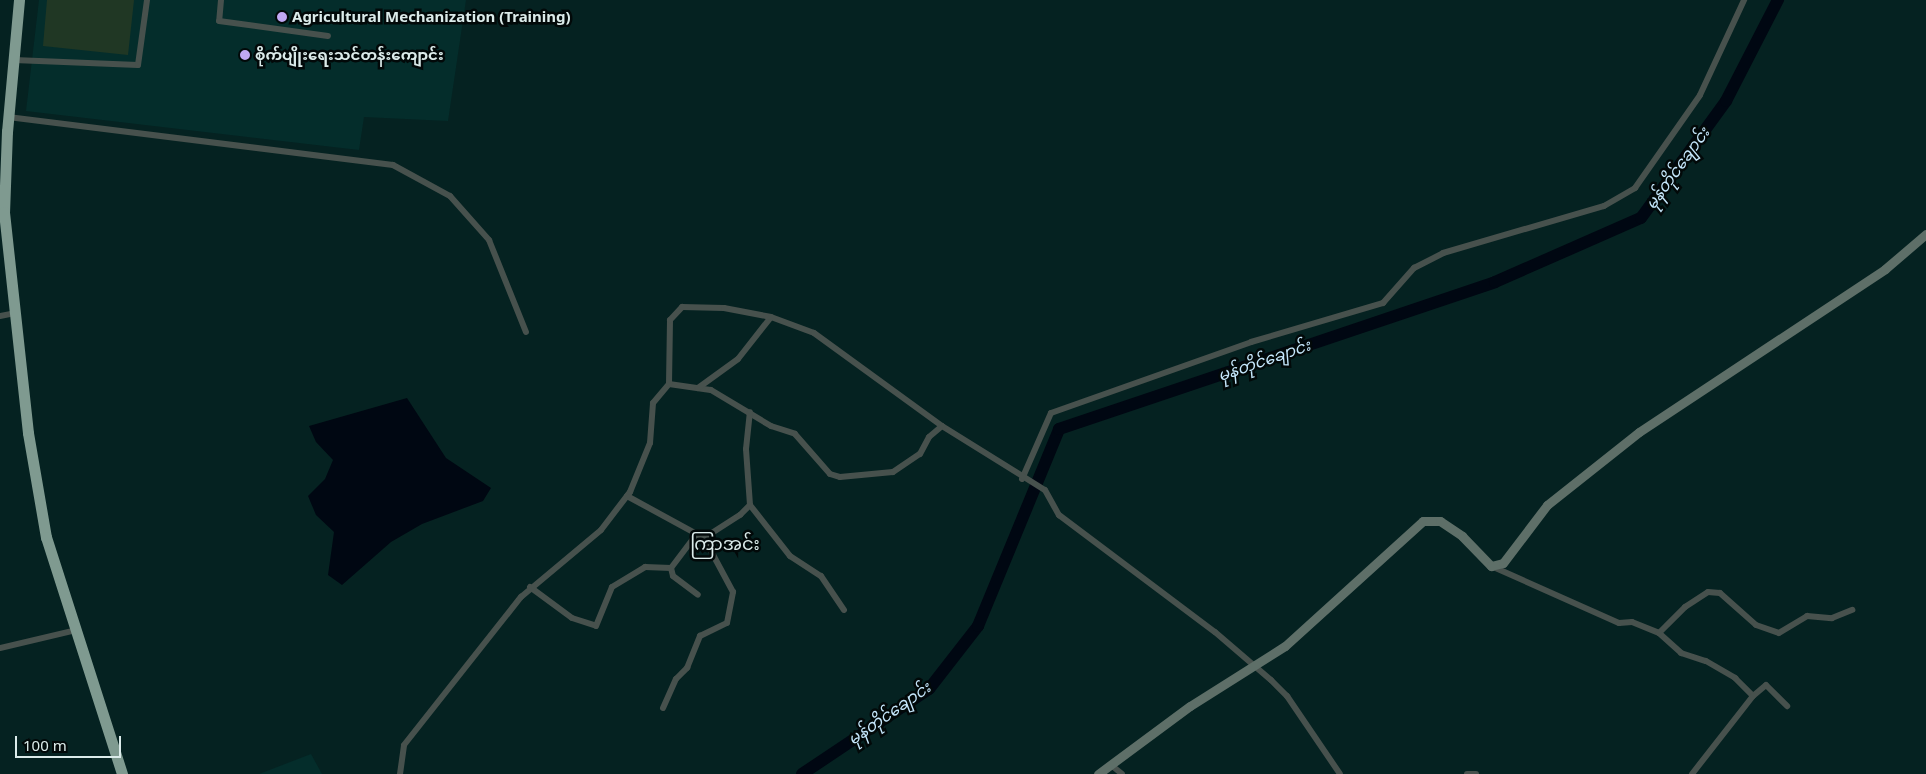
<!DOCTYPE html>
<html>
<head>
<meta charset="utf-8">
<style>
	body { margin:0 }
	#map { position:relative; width:1926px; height:774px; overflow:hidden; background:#052221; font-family:"Noto Sans","Noto Sans Myanmar",sans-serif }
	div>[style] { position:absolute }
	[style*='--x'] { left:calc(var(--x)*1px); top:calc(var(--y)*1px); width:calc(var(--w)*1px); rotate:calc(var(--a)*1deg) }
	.built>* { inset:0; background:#042d2b }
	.green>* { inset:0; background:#203724 }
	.water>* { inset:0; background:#000712 }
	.river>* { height:12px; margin:-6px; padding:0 6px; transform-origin:6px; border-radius:6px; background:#000712 }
	.street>* { height:6px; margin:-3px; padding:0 3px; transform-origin:3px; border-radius:3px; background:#47514d }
	.secondary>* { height:9px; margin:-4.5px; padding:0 4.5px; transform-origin:4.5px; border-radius:4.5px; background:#5e6f68 }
	.highway>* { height:11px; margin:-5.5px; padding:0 5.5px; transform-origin:5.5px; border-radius:5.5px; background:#7f9a90 }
	.dots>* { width:14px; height:14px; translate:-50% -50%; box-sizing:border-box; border:2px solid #020909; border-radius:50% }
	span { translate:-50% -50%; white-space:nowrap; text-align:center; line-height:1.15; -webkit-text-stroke:5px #020909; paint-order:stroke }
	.poi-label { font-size:15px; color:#dbebea; font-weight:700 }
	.left { translate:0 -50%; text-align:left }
	.water-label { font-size:16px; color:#c6e8fd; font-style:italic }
	.quarter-label { font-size:18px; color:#dbebea }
	.scale { position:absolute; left:15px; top:736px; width:106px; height:22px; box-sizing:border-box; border:2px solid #dbebea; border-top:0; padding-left:6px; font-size:15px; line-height:18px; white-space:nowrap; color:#dbebea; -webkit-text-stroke:4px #020909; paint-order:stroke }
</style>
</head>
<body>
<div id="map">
	<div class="built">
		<div style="clip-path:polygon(39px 0,466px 0,448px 121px,364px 117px,359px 150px,26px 111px)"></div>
		<div style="clip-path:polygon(311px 754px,322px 774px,259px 774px)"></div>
	</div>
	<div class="green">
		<div style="clip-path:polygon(47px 0,134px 0,128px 55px,43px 46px)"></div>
	</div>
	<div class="water">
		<div style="clip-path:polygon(407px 398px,446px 458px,491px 488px,483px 501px,422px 524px,391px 542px,342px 585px,328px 575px,334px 532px,316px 515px,308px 496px,325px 479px,333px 460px,316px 442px,309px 426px)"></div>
	</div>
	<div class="river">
		<div style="--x:802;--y:774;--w:153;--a:-33.8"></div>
		<div style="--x:929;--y:689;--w:80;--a:-52.1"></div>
		<div style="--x:978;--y:626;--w:213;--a:-67.6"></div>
		<div style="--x:1059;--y:429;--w:460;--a:-18.6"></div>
		<div style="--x:1495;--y:282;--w:159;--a:-23.7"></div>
		<div style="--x:1641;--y:218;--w:145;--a:-54"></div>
		<div style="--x:1726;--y:101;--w:114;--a:-62.8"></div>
	</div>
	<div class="street">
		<div style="--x:221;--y:0;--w:21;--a:95"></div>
		<div style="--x:219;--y:21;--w:110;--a:7.8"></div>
		<div style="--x:14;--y:60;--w:124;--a:2.3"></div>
		<div style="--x:138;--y:65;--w:66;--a:-82.1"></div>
		<div style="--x:8;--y:117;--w:388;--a:7.1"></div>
		<div style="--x:393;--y:165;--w:65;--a:28.5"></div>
		<div style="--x:450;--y:196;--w:59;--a:48.4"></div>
		<div style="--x:489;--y:240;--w:99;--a:68.1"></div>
		<div style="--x:0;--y:316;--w:15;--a:-11"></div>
		<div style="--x:669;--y:384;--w:42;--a:8.1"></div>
		<div style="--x:711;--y:390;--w:70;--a:31"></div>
		<div style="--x:771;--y:426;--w:25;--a:18"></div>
		<div style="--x:795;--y:434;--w:53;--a:48.8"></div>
		<div style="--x:830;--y:474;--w:10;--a:17"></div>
		<div style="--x:840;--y:477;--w:53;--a:-5.4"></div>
		<div style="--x:893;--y:472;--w:32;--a:-34"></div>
		<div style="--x:920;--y:454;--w:19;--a:-62"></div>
		<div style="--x:929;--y:437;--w:17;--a:-40"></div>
		<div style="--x:698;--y:388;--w:49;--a:-35.9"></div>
		<div style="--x:738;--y:359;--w:53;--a:-51.8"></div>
		<div style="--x:1022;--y:479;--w:72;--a:-66.3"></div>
		<div style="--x:1051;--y:413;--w:212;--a:-19.5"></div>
		<div style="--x:1251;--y:342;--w:138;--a:-16.5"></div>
		<div style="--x:1383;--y:303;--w:47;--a:-48.5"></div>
		<div style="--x:1414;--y:268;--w:33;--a:-27"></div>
		<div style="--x:1443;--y:253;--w:168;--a:-16.3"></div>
		<div style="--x:1604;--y:206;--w:36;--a:-30"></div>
		<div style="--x:1635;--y:188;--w:113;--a:-55"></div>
		<div style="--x:1700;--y:95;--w:105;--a:-65.1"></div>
		<div style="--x:627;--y:496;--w:88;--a:28.6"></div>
		<div style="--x:704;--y:538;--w:43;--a:-32.6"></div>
		<div style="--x:740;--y:515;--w:14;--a:-45"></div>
		<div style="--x:750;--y:505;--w:56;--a:-94.1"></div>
		<div style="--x:746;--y:449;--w:37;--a:-84"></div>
		<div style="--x:750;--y:505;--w:65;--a:51.9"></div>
		<div style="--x:790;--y:556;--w:37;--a:33"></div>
		<div style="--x:821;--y:576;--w:41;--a:55.9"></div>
		<div style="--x:1491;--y:566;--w:140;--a:24"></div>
		<div style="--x:1619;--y:623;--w:13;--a:-4"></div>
		<div style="--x:1632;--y:622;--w:29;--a:22"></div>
		<div style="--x:1659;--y:633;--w:37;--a:-45"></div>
		<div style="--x:1685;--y:607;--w:27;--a:-33"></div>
		<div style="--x:1708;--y:592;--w:12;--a:5"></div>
		<div style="--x:1720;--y:593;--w:48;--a:41.6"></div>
		<div style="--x:1756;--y:625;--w:24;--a:19"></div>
		<div style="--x:1779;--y:633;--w:33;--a:-31"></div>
		<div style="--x:1807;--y:616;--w:25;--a:5"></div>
		<div style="--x:1832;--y:618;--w:22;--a:-22"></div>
		<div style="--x:671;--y:568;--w:8;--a:76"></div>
		<div style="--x:673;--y:576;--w:31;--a:37"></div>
		<div style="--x:530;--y:587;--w:52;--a:36.4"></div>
		<div style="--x:572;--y:618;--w:25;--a:18"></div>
		<div style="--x:596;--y:626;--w:42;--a:-67.7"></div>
		<div style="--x:612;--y:587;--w:39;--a:-31"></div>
		<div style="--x:645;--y:567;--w:26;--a:2"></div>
		<div style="--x:671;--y:568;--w:41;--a:-52.9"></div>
		<div style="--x:1659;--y:633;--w:30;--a:42"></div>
		<div style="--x:1681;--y:653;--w:26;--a:18"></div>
		<div style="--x:1706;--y:661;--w:34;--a:30"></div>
		<div style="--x:1735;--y:678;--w:25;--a:45"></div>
		<div style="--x:1753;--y:696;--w:17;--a:-40"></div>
		<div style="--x:1766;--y:685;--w:30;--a:45"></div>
		<div style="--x:0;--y:648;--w:78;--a:-13.3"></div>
		<div style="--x:663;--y:708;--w:32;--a:-66"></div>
		<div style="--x:676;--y:679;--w:16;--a:-45"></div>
		<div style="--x:687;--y:668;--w:35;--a:-68"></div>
		<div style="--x:700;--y:636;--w:30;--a:-26"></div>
		<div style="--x:727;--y:623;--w:32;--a:-79"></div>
		<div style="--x:733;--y:592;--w:61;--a:-118.2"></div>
		<div style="--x:1111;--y:765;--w:14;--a:39"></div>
		<div style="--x:400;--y:774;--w:29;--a:-82"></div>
		<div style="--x:404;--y:745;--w:189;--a:-51.7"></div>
		<div style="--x:521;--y:597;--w:104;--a:-39.9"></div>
		<div style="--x:601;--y:530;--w:48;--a:-52.7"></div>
		<div style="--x:630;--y:492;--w:53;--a:-67.8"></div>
		<div style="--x:650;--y:443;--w:40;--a:-85.7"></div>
		<div style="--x:653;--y:403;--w:25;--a:-50"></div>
		<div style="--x:669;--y:384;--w:64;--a:-89.1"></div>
		<div style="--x:670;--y:320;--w:18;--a:-47"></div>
		<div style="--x:682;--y:307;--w:42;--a:1.4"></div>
		<div style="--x:724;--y:308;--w:48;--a:10.8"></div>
		<div style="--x:771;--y:317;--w:46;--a:20.4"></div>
		<div style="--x:814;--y:333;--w:158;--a:36"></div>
		<div style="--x:942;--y:426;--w:121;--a:31.9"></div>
		<div style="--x:1045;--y:490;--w:29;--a:61"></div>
		<div style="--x:1059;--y:515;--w:195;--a:36.9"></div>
		<div style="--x:1215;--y:632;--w:74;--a:40.6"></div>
		<div style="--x:1271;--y:680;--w:23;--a:45"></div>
		<div style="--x:1287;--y:696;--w:94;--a:55.8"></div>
		<div style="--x:1467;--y:774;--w:9;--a:0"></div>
		<div style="--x:1692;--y:774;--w:99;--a:-52"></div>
	</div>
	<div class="secondary">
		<div style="--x:1098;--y:774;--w:114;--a:-36.5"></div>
		<div style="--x:1190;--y:706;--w:112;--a:-32.3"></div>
		<div style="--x:1285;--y:646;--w:186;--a:-42.2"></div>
		<div style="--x:1423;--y:521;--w:17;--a:0"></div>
		<div style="--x:1440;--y:521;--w:27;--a:34"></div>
		<div style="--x:1462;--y:536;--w:42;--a:46"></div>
		<div style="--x:1491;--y:566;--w:12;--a:-14"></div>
		<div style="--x:1503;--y:563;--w:73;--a:-52.8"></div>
		<div style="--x:1547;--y:505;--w:117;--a:-38.4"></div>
		<div style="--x:1639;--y:432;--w:295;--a:-33.5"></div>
		<div style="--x:1885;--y:269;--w:54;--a:-40.5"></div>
	</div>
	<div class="highway">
		<div style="--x:19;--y:0;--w:132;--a:95.2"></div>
		<div style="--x:7;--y:131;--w:81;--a:92.1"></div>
		<div style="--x:4;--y:212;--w:222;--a:83.8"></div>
		<div style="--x:28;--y:433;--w:106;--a:80.2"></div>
		<div style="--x:46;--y:537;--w:249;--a:72.2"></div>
	</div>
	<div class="dots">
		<div style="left:282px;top:17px;background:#c0a8f3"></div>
		<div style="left:245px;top:55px;background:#c0a8f3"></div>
	</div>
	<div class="poi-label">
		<span class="left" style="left:292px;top:17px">Agricultural Mechanization (Training)</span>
		<span class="left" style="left:255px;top:55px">စိုက်ပျိုးရေးသင်တန်းကျောင်း</span>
	</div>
	<div class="water-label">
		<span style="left:1677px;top:168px;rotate:-54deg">မုန်တိုင်ချောင်း</span>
		<span style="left:1264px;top:360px;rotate:-19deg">မုန်တိုင်ချောင်း</span>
		<span style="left:889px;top:713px;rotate:-35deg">မုန်တိုင်ချောင်း</span>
	</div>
	<div class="quarter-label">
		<span style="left:725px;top:543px">ကြာအင်း</span>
	</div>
	<div class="scale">100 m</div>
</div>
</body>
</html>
